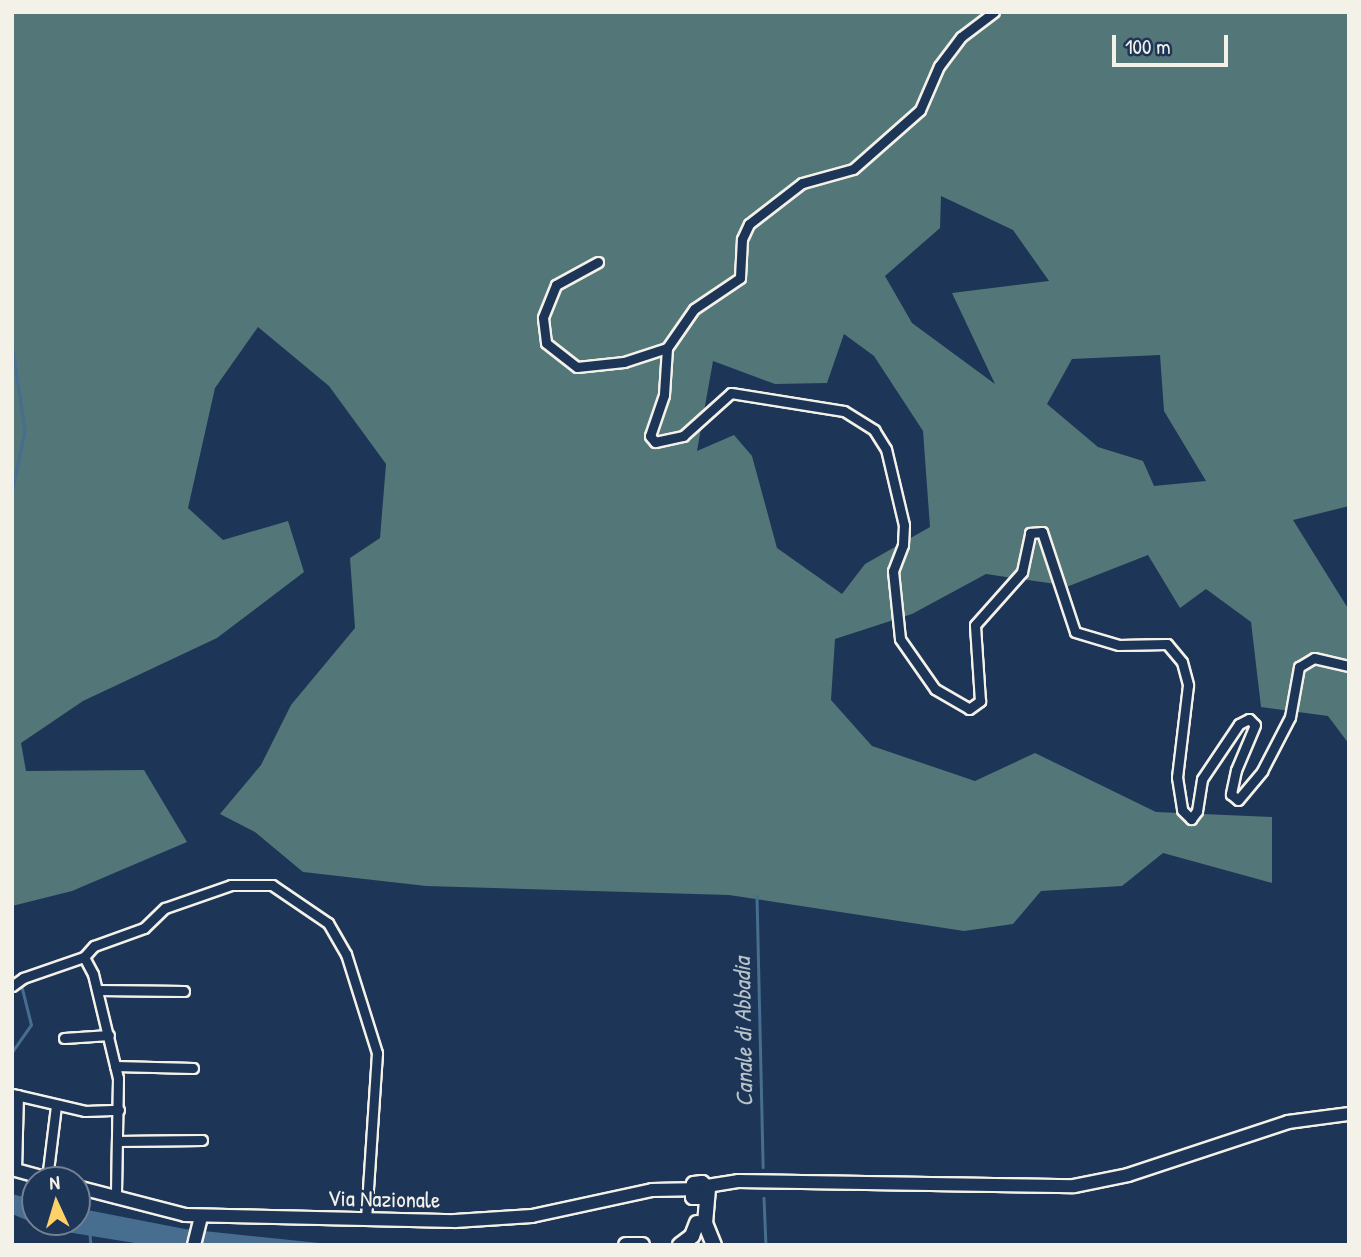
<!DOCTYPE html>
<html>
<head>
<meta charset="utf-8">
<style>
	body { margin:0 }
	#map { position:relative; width:1361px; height:1257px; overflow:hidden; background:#1d3557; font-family:"Patrick Hand",sans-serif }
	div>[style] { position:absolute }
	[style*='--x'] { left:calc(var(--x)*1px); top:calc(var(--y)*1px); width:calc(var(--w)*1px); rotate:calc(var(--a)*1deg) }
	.green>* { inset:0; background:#537678 }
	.water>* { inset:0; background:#476d8f }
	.stream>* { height:2.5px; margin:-1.25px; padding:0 1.25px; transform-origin:1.25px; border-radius:1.25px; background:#476d8f }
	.roads { filter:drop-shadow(2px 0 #f4f1e8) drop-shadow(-2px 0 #f4f1e8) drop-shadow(0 2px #f4f1e8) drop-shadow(0 -2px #f4f1e8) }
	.street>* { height:9px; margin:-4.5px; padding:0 4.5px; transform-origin:4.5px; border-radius:4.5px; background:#1d3557 }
	.secondary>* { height:12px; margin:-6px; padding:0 6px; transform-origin:6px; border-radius:6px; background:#1d3557 }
	.primary>* { height:14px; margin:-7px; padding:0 7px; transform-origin:7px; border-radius:7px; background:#1d3557 }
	span { translate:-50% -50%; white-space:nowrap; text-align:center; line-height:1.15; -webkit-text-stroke:5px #1d3557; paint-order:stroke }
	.street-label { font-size:23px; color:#f4f1e8 }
	.water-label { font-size:24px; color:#b7c3c9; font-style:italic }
	.frame { position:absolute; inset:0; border:14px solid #f4f1e8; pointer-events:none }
	.north { position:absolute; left:21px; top:1166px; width:70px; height:70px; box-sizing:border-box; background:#1d3557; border:2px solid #738091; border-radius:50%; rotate:356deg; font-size:19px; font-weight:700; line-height:28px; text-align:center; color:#f4f1e8 }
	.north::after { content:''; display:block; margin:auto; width:24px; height:32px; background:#ffd166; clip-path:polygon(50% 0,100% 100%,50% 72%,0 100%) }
	.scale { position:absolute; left:1112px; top:35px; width:116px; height:32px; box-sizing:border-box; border:4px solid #f4f1e8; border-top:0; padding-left:9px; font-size:21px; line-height:24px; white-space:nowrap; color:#f4f1e8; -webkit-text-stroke:5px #1d3557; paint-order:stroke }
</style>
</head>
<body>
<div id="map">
	<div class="green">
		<div style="clip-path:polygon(evenodd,12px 12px,1349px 12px,1349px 506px,1293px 520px,1349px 610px,1349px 744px,1328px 716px,1261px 707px,1251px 622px,1206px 589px,1180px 608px,1148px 555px,1069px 586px,986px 574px,912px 614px,835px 639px,831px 700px,872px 746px,975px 781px,1035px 753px,1156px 812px,1272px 817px,1272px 883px,1163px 853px,1122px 886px,1041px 891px,1013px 924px,964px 931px,729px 895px,426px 886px,303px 872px,255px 832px,220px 814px,261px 765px,291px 705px,355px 628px,350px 558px,380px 538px,386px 464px,329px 386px,258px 327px,215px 388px,188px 508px,223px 540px,288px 521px,304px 572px,217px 638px,83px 701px,21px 743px,26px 771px,144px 770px,187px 842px,72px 891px,12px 906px,12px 12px,941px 196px,1013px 230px,1049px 281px,952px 293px,995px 384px,912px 323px,885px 276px,940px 228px,941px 196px,12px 12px,844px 334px,874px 356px,923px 431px,930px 527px,865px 564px,842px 594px,777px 548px,752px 456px,734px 435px,697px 451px,713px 361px,775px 384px,827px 383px,844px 334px,12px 12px,1160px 355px,1164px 411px,1206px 481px,1154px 486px,1143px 461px,1098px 447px,1047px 404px,1072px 359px,1160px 355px)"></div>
	</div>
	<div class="water">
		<div style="clip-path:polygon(12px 1194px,35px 1200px,35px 1222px,77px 1222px,77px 1208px,185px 1229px,339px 1245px,147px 1245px,48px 1229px,12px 1214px)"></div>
	</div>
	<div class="stream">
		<div style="--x:12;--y:343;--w:89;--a:81.6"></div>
		<div style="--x:25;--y:431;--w:63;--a:101.8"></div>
		<div style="--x:757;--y:896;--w:271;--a:88.7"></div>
		<div style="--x:12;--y:1052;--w:33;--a:-55"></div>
		<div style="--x:31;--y:1025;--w:38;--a:-104"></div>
		<div style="--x:764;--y:1198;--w:47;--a:87.6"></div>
		<div style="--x:90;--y:1234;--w:11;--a:85"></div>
	</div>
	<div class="roads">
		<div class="street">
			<div style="--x:994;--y:12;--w:41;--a:142.9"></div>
			<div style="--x:961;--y:37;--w:36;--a:127"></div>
			<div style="--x:939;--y:66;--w:48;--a:113.4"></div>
			<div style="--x:920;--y:110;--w:89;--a:138.6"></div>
			<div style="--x:853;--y:169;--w:53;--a:164.6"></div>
			<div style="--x:802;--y:183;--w:67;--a:142.3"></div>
			<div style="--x:749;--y:224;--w:17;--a:115"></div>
			<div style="--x:742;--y:239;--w:39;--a:93"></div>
			<div style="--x:740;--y:278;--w:55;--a:146"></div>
			<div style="--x:694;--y:309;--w:47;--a:124.7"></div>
			<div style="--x:667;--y:348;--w:47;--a:93.7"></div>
			<div style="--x:664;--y:395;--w:43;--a:108.9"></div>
			<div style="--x:650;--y:436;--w:8;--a:50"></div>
			<div style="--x:655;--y:442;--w:29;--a:-12"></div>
			<div style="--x:683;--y:436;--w:64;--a:-41.9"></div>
			<div style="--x:731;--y:393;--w:114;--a:9.1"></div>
			<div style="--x:844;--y:411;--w:36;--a:32"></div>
			<div style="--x:874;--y:430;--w:22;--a:58"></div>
			<div style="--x:886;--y:449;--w:78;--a:76.7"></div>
			<div style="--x:904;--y:525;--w:20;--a:93"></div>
			<div style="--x:903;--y:545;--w:28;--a:111"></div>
			<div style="--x:893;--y:571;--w:68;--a:84.1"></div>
			<div style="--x:900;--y:639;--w:61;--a:55"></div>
			<div style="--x:935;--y:689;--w:39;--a:30"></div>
			<div style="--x:969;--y:709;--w:14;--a:-36"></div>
			<div style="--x:980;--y:701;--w:76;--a:-93.8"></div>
			<div style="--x:975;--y:625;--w:71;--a:-48.4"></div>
			<div style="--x:1022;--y:572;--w:40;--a:-78"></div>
			<div style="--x:1030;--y:533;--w:12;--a:-5"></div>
			<div style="--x:1042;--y:532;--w:105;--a:71.7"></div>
			<div style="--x:1075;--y:632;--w:46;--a:16.5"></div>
			<div style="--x:1119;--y:645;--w:48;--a:-1.2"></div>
			<div style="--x:1167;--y:644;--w:23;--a:50"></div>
			<div style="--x:1182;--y:662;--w:24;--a:75"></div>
			<div style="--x:1188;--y:685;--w:93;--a:96.8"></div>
			<div style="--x:1177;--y:777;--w:33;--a:81"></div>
			<div style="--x:1182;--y:810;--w:13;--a:45"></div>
			<div style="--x:1191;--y:819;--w:10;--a:-53"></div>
			<div style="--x:1197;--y:811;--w:32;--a:-81"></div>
			<div style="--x:1202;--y:779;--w:66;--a:-56.1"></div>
			<div style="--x:1239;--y:724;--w:11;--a:-27"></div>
			<div style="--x:1249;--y:719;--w:8;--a:45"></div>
			<div style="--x:1255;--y:725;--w:49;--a:112.9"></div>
			<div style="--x:1236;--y:770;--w:25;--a:102"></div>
			<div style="--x:1231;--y:794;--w:9;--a:41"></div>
			<div style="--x:1238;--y:800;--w:38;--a:-50"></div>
			<div style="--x:1262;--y:771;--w:61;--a:-62.6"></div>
			<div style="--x:1290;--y:717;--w:51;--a:-79.8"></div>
			<div style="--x:1299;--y:667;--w:17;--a:-31"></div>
			<div style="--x:1314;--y:658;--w:36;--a:13"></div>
			<div style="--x:598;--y:262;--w:48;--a:151.3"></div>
			<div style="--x:556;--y:285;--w:35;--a:112"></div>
			<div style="--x:543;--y:318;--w:25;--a:83"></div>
			<div style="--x:546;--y:343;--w:39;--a:38"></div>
			<div style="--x:577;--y:367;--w:47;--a:-6.1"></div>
			<div style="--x:624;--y:362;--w:45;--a:-18"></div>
			<div style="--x:84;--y:957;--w:15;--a:-48"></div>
			<div style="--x:94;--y:946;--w:53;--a:-19.8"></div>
			<div style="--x:144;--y:928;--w:29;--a:-44"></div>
			<div style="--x:165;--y:908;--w:70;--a:-19.2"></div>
			<div style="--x:231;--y:885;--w:41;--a:0"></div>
			<div style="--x:272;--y:885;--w:68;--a:34.2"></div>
			<div style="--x:328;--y:923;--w:36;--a:60"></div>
			<div style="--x:346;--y:954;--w:104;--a:72.6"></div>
			<div style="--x:377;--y:1053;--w:166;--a:93.8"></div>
			<div style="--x:84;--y:957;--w:19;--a:62"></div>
			<div style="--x:93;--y:974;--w:107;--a:76.5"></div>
			<div style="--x:118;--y:1078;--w:120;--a:91"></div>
			<div style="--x:12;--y:986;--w:14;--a:-36"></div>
			<div style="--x:23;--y:978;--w:65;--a:-19"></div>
			<div style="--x:98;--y:990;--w:86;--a:0.7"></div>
			<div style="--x:64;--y:1038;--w:45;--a:-3.8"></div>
			<div style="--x:115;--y:1066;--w:78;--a:1.5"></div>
			<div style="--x:12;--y:1094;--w:75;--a:13.1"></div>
			<div style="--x:85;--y:1111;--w:34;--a:-2"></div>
			<div style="--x:117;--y:1141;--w:85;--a:-0.7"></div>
			<div style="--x:16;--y:1170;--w:75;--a:-88.5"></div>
			<div style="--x:47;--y:1179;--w:74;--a:-83"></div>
		</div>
		<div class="secondary">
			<div style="--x:12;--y:1169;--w:41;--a:15.4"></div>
			<div style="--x:707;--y:1186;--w:31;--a:-9"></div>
			<div style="--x:738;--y:1181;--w:336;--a:0.9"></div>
			<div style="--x:1074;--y:1186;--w:55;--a:-11.5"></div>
			<div style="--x:1128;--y:1175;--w:169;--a:-18.3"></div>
			<div style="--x:1288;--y:1122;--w:62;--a:-7.5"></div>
			<div style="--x:77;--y:1187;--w:112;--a:14.5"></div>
			<div style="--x:185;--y:1215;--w:270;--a:1.3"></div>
			<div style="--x:455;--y:1221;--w:77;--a:-3.7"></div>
			<div style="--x:532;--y:1216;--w:123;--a:-12.2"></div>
			<div style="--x:652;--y:1190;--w:39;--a:-1"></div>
			<div style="--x:194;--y:1245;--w:29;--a:-76"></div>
		</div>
		<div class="primary">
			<div style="--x:706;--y:1197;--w:13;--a:180"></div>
			<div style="--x:693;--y:1197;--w:13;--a:-86"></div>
			<div style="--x:694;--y:1184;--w:8;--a:-7"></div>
			<div style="--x:702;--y:1183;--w:8;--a:45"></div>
			<div style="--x:708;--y:1189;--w:34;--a:95"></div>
			<div style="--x:705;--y:1223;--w:24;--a:68"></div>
			<div style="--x:626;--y:1245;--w:16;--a:0"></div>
			<div style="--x:680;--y:1245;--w:15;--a:-37"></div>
			<div style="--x:692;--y:1236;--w:14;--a:-69"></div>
		</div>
	</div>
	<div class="street-label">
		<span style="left:384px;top:1199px;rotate:1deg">Via Nazionale</span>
	</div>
	<div class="water-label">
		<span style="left:743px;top:1032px;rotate:-91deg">Canale di Abbadia</span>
	</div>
	<div class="frame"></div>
	<div class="north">N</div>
	<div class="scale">100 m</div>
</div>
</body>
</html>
